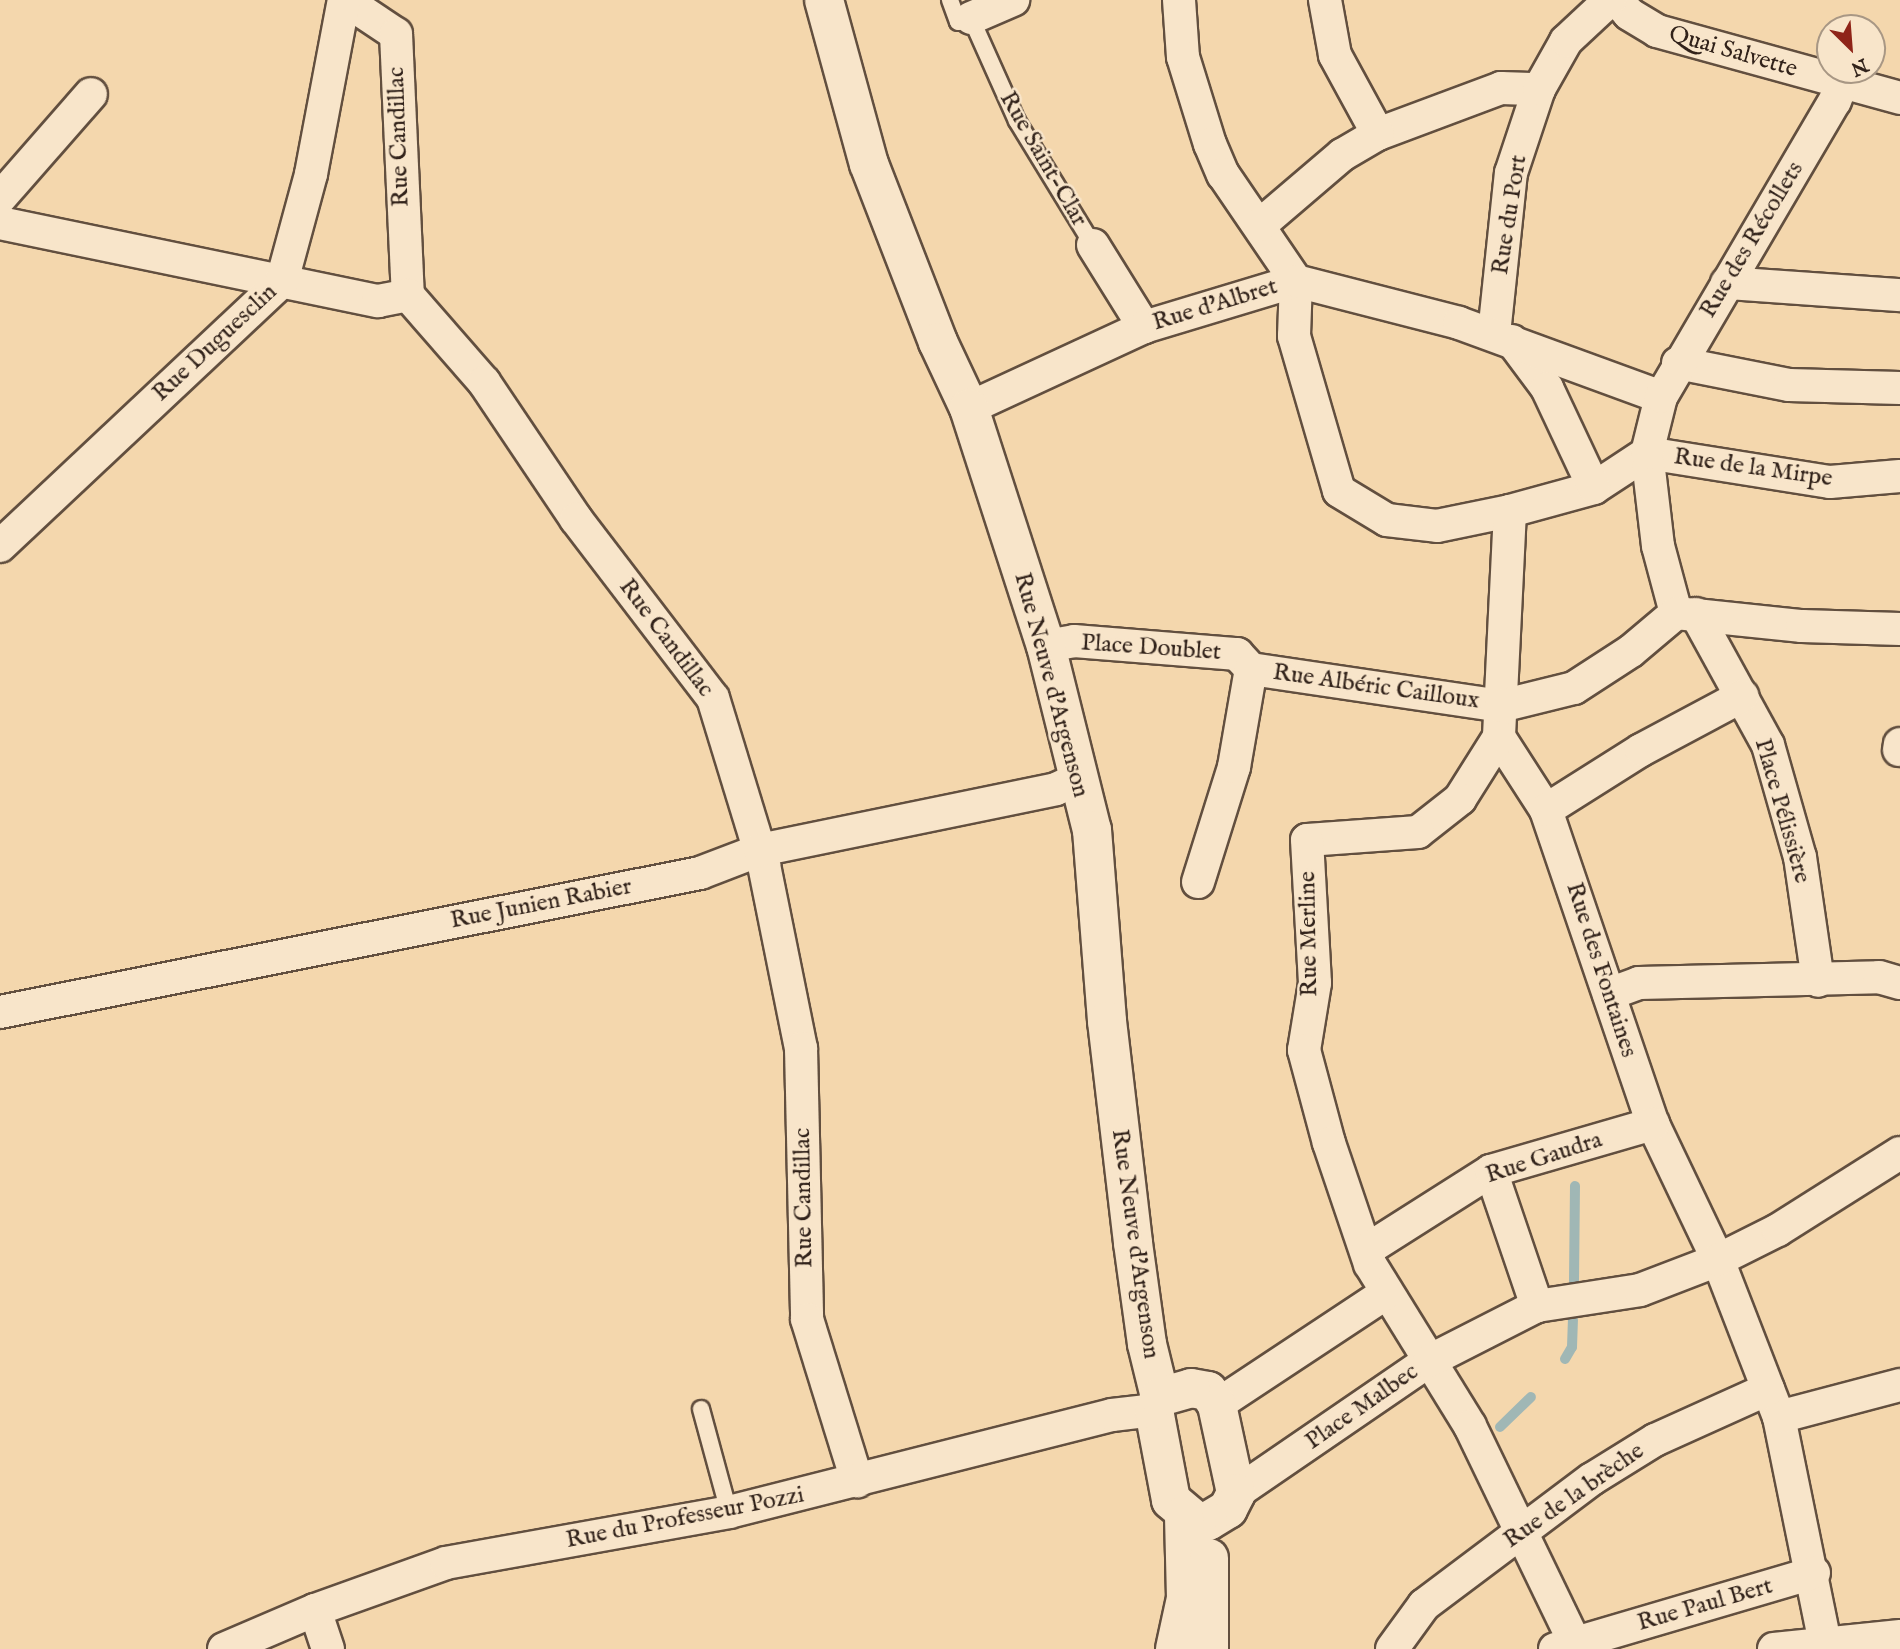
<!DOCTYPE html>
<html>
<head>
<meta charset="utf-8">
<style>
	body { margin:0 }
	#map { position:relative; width:1900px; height:1649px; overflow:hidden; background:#f4d7ad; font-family:"IM FELL English",serif }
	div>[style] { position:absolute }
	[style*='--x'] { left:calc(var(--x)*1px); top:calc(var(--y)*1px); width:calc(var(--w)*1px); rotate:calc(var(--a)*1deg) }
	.stream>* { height:10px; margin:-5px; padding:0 5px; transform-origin:5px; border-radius:5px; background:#a0b7b5 }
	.roads { filter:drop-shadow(2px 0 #624f3f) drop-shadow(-2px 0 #624f3f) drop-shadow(0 2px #624f3f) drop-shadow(0 -2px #624f3f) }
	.lane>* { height:16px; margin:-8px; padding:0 8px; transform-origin:8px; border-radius:8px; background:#f8e5ca }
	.street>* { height:32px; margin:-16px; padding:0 16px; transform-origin:16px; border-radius:16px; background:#f8e5ca }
	.secondary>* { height:38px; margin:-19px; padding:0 19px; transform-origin:19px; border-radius:19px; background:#f8e5ca }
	span { translate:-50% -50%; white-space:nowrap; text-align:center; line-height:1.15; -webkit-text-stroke:5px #f8e5ca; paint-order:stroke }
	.street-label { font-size:24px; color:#31221a }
	.north { position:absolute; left:1816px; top:14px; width:70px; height:70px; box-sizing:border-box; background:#f8e5ca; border:2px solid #a89784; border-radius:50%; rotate:155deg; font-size:19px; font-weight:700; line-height:28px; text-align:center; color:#31221a }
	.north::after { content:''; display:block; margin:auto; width:24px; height:32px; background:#8f2418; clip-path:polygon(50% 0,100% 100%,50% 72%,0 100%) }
</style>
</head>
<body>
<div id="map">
	<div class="stream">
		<div style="--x:1574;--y:1281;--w:95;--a:-89.4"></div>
		<div style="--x:1565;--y:1359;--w:14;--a:-60"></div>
		<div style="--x:1572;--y:1347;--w:27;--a:-88"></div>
		<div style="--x:1500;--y:1427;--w:43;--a:-44.1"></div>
	</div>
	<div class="roads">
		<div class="lane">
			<div style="--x:950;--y:0;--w:23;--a:70"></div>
			<div style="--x:958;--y:22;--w:14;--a:-17"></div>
			<div style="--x:971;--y:18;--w:113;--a:65.9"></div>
			<div style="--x:1017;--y:121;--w:145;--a:58.5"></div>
			<div style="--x:701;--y:1409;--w:107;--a:74.8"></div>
		</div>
		<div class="street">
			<div style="--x:345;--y:0;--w:61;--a:33.7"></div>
			<div style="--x:396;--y:34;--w:261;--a:87.4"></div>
			<div style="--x:408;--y:295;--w:116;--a:48.9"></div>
			<div style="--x:484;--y:382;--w:165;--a:56.1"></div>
			<div style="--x:576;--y:519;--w:225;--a:52.6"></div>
			<div style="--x:713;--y:698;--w:175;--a:73"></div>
			<div style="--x:764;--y:865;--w:187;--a:78.6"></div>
			<div style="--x:801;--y:1048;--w:271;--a:88.7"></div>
			<div style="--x:807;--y:1319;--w:170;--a:72.8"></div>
			<div style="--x:1179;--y:0;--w:57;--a:86"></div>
			<div style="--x:1183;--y:57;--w:91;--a:72.8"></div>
			<div style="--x:1210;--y:144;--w:33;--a:67"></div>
			<div style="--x:1223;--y:174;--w:130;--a:55.7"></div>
			<div style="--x:1617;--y:0;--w:18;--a:49"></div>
			<div style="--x:1629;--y:14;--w:33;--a:31"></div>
			<div style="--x:1657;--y:31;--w:252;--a:15.4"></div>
			<div style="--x:971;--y:18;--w:46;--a:-23.2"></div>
			<div style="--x:1378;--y:134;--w:131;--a:-20.5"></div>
			<div style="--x:1501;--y:88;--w:38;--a:2"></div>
			<div style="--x:0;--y:198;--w:138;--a:-48.8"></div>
			<div style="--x:0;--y:223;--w:386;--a:11.7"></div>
			<div style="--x:378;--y:301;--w:31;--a:-11"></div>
			<div style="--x:1260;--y:225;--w:108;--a:-40.5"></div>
			<div style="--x:1342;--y:155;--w:42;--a:-30.3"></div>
			<div style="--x:1378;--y:134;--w:90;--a:-118.6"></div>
			<div style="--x:1335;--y:55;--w:56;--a:-100.3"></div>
			<div style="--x:1093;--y:245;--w:97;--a:58.1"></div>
			<div style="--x:1296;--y:281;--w:55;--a:92.1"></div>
			<div style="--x:1294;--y:336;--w:161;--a:73.8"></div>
			<div style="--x:1339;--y:491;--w:56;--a:31.1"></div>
			<div style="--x:1387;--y:520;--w:50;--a:6.8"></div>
			<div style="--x:1437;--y:526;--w:75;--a:-11.6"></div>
			<div style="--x:1510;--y:511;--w:87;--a:-15.3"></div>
			<div style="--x:1594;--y:488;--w:64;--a:-33.4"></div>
			<div style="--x:1727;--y:283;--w:173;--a:4"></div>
			<div style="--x:1494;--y:334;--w:162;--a:-84"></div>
			<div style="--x:1511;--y:173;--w:89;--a:-71.6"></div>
			<div style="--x:1539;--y:89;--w:55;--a:-60.6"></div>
			<div style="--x:1566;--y:41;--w:60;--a:-43"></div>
			<div style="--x:1512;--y:341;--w:59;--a:53.3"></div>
			<div style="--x:1547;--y:388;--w:110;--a:64.8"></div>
			<div style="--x:1678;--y:363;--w:113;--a:11.2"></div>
			<div style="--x:1789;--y:385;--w:111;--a:1.5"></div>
			<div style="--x:969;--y:408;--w:193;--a:-24.8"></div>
			<div style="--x:1144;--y:327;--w:159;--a:-16.8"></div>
			<div style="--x:1296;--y:281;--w:168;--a:14.4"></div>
			<div style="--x:1459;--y:323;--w:215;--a:20.1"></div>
			<div style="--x:1647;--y:453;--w:185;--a:9"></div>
			<div style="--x:1830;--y:482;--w:70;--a:-4.9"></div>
			<div style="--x:1510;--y:511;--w:226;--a:92.8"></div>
			<div style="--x:1499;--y:737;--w:87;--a:57.2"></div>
			<div style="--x:1546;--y:810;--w:332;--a:71.2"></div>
			<div style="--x:1653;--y:1124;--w:151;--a:64.5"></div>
			<div style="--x:1718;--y:1260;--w:168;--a:68.8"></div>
			<div style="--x:1779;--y:1417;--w:237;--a:78.5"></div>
			<div style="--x:0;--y:546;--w:387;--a:-43.2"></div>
			<div style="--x:282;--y:281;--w:111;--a:-74.8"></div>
			<div style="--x:311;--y:174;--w:177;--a:-79.3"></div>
			<div style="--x:1676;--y:613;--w:69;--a:-105"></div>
			<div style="--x:1658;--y:546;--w:94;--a:-96.7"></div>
			<div style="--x:1647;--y:453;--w:58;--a:-76"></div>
			<div style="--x:1661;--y:397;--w:343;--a:-59.6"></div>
			<div style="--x:1835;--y:101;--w:19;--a:-69"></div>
			<div style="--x:1696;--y:614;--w:149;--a:61.2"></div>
			<div style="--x:1768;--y:745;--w:116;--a:74.1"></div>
			<div style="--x:1800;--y:857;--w:125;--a:81.7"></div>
			<div style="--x:1046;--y:646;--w:28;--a:-10"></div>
			<div style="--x:1074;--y:641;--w:164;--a:4.6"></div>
			<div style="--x:1237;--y:654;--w:21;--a:47"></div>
			<div style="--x:1251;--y:669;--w:253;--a:8.4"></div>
			<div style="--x:1501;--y:706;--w:75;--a:-13.9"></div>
			<div style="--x:1574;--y:688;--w:68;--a:-33"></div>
			<div style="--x:1631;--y:651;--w:59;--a:-40.2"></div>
			<div style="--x:1676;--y:613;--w:127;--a:5.9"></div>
			<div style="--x:1802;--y:626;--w:98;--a:1.8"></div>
			<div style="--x:1499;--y:737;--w:73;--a:122.2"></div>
			<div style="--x:1460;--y:799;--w:53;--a:141.8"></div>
			<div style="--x:1418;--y:832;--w:111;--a:175.9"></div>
			<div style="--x:1307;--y:840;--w:143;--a:86.8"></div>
			<div style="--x:1315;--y:983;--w:68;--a:99.3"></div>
			<div style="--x:1304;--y:1050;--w:96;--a:75"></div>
			<div style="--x:1329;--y:1143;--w:128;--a:71.3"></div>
			<div style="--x:1370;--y:1264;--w:190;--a:58.3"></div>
			<div style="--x:1470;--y:1426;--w:248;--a:64.2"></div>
			<div style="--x:1899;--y:750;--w:6;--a:-81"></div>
			<div style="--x:1546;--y:810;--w:112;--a:-32.3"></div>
			<div style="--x:1641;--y:750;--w:115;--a:-28.1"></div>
			<div style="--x:1198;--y:882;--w:121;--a:-72.6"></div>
			<div style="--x:1234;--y:767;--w:99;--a:-80.2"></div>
			<div style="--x:1609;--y:994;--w:32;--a:-20"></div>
			<div style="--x:1639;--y:983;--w:240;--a:-1.4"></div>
			<div style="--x:1879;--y:977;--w:22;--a:16"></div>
			<div style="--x:0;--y:1012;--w:714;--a:-11.23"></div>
			<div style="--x:700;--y:873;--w:64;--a:-21"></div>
			<div style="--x:760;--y:850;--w:302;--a:-11.6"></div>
			<div style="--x:1056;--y:789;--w:23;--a:-25"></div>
			<div style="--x:1491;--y:1171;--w:143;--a:71.2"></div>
			<div style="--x:1368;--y:1249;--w:146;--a:-32.4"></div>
			<div style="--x:1491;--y:1171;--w:169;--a:-16.2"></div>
			<div style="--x:1217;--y:1405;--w:201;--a:-33.5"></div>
			<div style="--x:1779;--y:1417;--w:125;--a:-14.8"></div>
			<div style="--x:1236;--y:1493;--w:234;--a:-34.4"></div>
			<div style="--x:1429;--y:1361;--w:121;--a:-27"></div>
			<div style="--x:1537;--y:1306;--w:104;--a:-8.8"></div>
			<div style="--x:1640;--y:1290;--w:84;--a:-21"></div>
			<div style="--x:1718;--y:1260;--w:67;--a:-26.6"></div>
			<div style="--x:1778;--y:1230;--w:144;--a:-32.3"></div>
			<div style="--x:315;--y:1610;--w:41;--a:71.6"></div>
			<div style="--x:224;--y:1649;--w:99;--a:-23.2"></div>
			<div style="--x:315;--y:1610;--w:139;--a:-19.7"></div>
			<div style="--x:446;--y:1563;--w:288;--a:-10.2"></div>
			<div style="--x:729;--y:1512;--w:395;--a:-14.2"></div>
			<div style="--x:1112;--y:1415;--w:42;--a:-6.8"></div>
			<div style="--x:1392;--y:1649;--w:54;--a:-54"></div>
			<div style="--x:1424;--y:1605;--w:210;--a:-36.9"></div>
			<div style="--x:1592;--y:1479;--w:74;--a:-31.8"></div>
			<div style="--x:1655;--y:1440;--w:124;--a:-24.3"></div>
			<div style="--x:1555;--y:1649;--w:270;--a:-16.4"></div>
			<div style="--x:1774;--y:1649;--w:127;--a:-5.9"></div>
		</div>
		<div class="secondary">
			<div style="--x:824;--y:0;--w:170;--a:74.7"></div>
			<div style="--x:869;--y:164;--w:191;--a:68.8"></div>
			<div style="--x:938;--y:342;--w:73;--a:64.8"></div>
			<div style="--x:969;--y:408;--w:250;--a:72.1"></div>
			<div style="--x:1046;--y:646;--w:190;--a:76"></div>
			<div style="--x:1092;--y:830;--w:192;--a:85.5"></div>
			<div style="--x:1107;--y:1021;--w:224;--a:83.3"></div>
			<div style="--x:1133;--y:1243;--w:102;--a:82.1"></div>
			<div style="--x:1147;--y:1344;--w:55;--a:76.2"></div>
			<div style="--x:1191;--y:1388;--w:17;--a:10"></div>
			<div style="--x:1208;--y:1391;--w:17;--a:57"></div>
			<div style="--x:1217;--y:1405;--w:90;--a:77.8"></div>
			<div style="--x:1236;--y:1493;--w:18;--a:117"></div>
			<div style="--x:1228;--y:1509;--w:23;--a:149"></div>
			<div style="--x:1208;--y:1521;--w:11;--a:175"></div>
			<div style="--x:1197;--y:1522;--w:34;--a:-140"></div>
			<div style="--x:1171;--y:1500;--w:92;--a:-100.7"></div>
			<div style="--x:1154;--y:1410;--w:14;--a:-65"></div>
			<div style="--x:1160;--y:1397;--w:32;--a:-16"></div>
			<div style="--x:1175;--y:1649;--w:52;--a:-77.8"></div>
			<div style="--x:1186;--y:1598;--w:83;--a:-91.4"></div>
			<div style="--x:1209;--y:1649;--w:91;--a:-90"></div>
		</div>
	</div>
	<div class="street-label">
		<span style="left:1733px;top:52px;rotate:16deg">Quai Salvette</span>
		<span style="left:399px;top:137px;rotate:-92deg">Rue Candillac</span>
		<span style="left:1043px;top:159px;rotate:60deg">Rue Saint-Clar</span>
		<span style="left:1510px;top:215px;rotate:-81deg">Rue du Port</span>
		<span style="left:1752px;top:240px;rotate:-59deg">Rue des Récollets</span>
		<span style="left:1215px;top:305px;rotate:-17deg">Rue d'Albret</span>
		<span style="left:215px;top:343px;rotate:-43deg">Rue Duguesclin</span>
		<span style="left:1753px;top:468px;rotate:8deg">Rue de la Mirpe</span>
		<span style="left:666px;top:638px;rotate:53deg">Rue Candillac</span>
		<span style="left:1151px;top:648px;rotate:4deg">Place Doublet</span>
		<span style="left:1051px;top:685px;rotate:75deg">Rue Neuve d'Argenson</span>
		<span style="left:1376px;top:687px;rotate:8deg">Rue Albéric Cailloux</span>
		<span style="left:1782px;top:811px;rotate:74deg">Place Pélissière</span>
		<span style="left:541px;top:904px;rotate:-11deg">Rue Junien Rabier</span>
		<span style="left:1309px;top:934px;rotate:-91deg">Rue Merline</span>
		<span style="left:1601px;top:970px;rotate:72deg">Rue des Fontaines</span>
		<span style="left:1544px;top:1158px;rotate:-18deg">Rue Gaudra</span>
		<span style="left:804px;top:1198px;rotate:-91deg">Rue Candillac</span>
		<span style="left:1135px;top:1244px;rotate:82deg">Rue Neuve d'Argenson</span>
		<span style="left:1362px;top:1407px;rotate:-35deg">Place Malbec</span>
		<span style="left:1574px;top:1496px;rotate:-35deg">Rue de la brèche</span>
		<span style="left:685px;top:1518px;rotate:-11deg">Rue du Professeur Pozzi</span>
		<span style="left:1705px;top:1605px;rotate:-16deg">Rue Paul Bert</span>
	</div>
	<div class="north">N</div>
</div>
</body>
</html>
